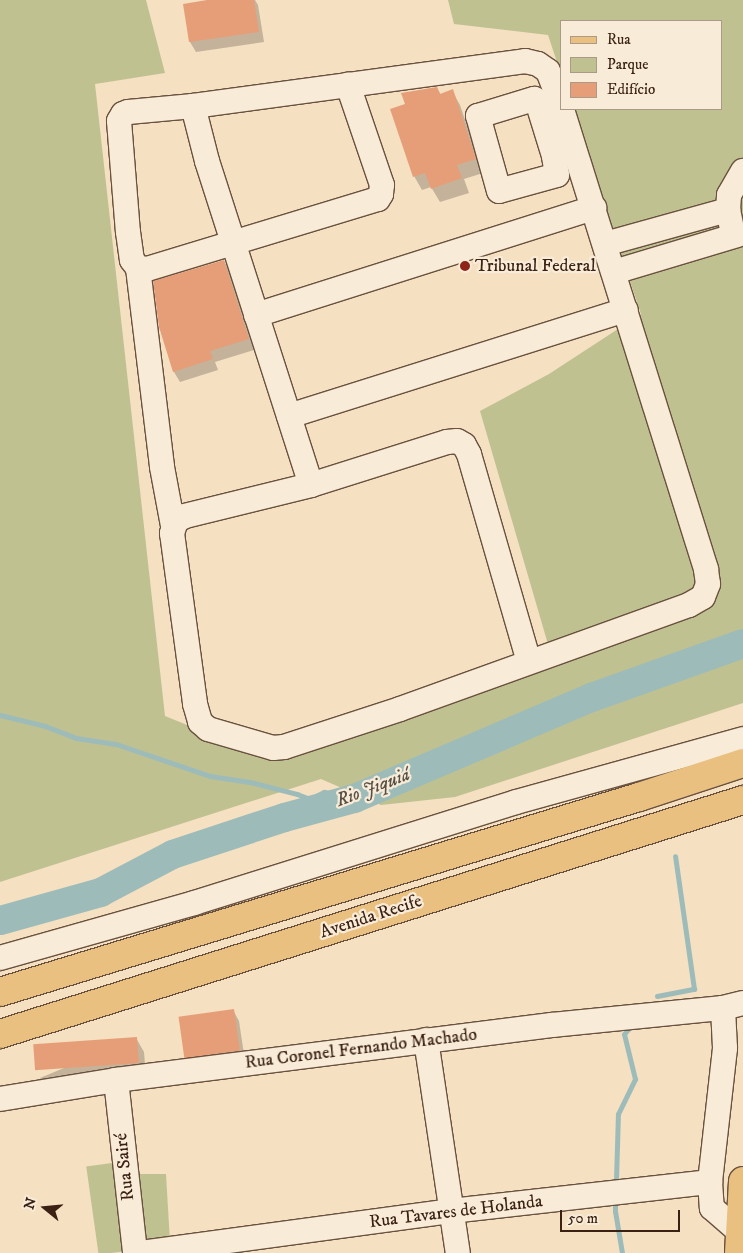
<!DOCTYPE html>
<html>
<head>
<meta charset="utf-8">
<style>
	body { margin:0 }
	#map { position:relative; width:743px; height:1253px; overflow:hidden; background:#f5e0c1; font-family:"IM FELL DW Pica",serif }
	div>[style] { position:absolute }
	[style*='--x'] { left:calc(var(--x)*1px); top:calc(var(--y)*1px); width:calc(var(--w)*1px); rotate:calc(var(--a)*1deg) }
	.green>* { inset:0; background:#bfc191; transform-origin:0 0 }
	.shadow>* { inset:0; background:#0003 }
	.stream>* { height:5px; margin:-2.5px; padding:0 2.5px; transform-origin:2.5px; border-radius:2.5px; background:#9dbcb9 }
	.river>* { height:29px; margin:-14.5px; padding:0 14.5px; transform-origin:14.5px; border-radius:14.5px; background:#9dbcb9 }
	.building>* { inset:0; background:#e69e78; transform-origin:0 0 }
	.roads { filter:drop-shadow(1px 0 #69513f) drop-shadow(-1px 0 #69513f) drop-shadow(0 1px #69513f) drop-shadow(0 -1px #69513f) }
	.minor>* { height:24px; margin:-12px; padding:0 12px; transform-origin:12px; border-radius:12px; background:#f8ebd7 }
	.major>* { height:28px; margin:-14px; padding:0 14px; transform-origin:14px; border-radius:14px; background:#eac080 }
	.dots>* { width:14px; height:14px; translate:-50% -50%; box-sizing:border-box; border:2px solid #f8ebd7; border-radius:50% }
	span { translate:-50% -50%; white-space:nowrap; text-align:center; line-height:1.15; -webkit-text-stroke:4.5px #f8ebd7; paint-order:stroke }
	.poi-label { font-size:18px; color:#3a2114 }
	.left { translate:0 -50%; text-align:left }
	.street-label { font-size:18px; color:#3a2114 }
	.water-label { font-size:19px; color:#585046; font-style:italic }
	.legend { position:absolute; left:560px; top:20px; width:162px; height:90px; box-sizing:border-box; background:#f8ebd7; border:1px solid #ac9a89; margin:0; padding:6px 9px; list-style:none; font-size:15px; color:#3a2114 }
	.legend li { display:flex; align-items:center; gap:10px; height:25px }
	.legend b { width:25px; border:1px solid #ac9a89 }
	.north { position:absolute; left:20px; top:1183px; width:50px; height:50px; -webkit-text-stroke:4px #f8ebd7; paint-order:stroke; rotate:287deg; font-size:14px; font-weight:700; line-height:20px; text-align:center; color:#3a2114 }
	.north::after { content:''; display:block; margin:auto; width:18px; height:22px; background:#3a2114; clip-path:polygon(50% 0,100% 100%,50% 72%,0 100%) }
	.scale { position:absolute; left:560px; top:1210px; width:120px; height:22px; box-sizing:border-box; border:2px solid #3a2114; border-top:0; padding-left:6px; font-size:15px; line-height:18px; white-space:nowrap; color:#3a2114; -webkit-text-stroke:4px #f8ebd7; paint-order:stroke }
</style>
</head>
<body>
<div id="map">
	<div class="green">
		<div style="clip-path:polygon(0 0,146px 0,165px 73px,95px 84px,165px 716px,276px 761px,552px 658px,480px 411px,549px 374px,641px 314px,572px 109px,722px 109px,722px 21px,562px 21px,562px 77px,548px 35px,454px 24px,448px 0,743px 0,743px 703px,455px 797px,381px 805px,321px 779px,0 882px)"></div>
		<div style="left:112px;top:1163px;width:89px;height:26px;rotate:82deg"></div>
		<div style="clip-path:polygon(138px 1174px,166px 1174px,170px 1242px,147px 1246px)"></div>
	</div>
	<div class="shadow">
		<div style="clip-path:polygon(216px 0,255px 0,258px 5px,264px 42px,196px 52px,190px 42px,185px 5px)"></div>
		<div style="clip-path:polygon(437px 88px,441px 95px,452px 91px,460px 105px,483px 173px,464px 179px,469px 193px,440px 202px,431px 187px,422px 190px,414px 176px,407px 105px)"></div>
		<div style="clip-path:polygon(224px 261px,230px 272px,254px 350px,215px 362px,218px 370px,180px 382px,174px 372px,160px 326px)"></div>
		<div style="clip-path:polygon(233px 1010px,239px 1021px,245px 1061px,193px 1067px,187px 1057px,181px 1020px)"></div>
		<div style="clip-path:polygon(136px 1038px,144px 1052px,146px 1077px,48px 1092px,40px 1078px)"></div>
	</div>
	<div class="stream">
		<div style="--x:0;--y:715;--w:46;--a:13.7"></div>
		<div style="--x:45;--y:726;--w:33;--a:21"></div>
		<div style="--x:76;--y:738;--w:40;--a:8.5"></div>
		<div style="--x:116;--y:744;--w:99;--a:18.8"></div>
		<div style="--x:210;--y:776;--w:40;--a:8.5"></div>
		<div style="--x:250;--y:782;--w:49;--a:14.3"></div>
		<div style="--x:297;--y:794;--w:14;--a:21"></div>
		<div style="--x:310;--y:799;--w:16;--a:-27"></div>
		<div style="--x:324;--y:792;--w:31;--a:11"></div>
		<div style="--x:657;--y:996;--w:38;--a:-11"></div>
		<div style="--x:694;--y:989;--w:134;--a:-98.1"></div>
		<div style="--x:616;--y:1180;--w:66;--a:-88.3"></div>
		<div style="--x:618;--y:1114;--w:39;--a:-64"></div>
		<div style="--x:635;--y:1079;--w:46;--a:-103.7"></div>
		<div style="--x:624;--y:1034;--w:8;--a:-50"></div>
		<div style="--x:615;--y:1199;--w:12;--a:90"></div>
		<div style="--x:615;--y:1211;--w:43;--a:80.5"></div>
	</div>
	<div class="river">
		<div style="--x:0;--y:920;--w:104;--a:-15.6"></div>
		<div style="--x:100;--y:892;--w:81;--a:-27.8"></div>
		<div style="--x:172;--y:854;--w:118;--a:-18.3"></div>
		<div style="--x:284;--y:817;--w:73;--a:-15.2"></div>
		<div style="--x:354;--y:798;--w:258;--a:-23.1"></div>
		<div style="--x:591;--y:697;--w:161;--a:-19.6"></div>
	</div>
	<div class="building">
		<div style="clip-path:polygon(207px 0,254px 0,259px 32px,189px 42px,183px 4px)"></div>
		<div style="clip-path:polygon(437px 87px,440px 94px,453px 89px,476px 159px,457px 165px,462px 178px,431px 189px,425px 173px,413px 177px,390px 109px,405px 104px,401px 93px)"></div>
		<div style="clip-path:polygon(224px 260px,249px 339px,210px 351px,213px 359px,173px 372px,159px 327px,153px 281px)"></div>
		<div style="left:234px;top:1009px;width:42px;height:56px;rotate:82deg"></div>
		<div style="left:137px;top:1037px;width:26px;height:104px;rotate:86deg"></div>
	</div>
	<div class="roads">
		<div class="minor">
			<div style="--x:534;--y:99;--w:4;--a:34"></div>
			<div style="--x:537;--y:101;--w:58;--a:72.8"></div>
			<div style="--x:554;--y:156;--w:19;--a:81"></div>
			<div style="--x:557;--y:175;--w:60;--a:164.6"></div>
			<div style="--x:499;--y:191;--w:78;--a:-105.6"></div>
			<div style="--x:478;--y:116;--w:59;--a:-16.9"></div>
			<div style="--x:193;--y:106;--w:65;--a:174.7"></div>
			<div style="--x:128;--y:112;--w:5;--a:158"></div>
			<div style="--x:123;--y:114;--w:8;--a:120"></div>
			<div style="--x:119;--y:121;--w:111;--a:85.4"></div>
			<div style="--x:128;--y:232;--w:28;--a:82"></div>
			<div style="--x:132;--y:260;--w:10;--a:53"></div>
			<div style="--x:138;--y:268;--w:9;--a:6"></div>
			<div style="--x:147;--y:269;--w:241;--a:-16.9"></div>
			<div style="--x:378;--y:199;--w:6;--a:-59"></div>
			<div style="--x:381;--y:194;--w:9;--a:-84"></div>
			<div style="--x:382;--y:185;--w:106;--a:-108.8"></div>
			<div style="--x:731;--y:224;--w:14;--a:-102"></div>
			<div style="--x:728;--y:210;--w:15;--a:-86"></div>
			<div style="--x:729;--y:195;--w:28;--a:-60"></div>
			<div style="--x:605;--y:244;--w:128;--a:-15.5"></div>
			<div style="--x:138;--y:268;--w:200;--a:83.1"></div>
			<div style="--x:162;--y:467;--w:60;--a:79.4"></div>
			<div style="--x:614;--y:272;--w:128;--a:-16.7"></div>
			<div style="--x:256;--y:315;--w:355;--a:-17.6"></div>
			<div style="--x:289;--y:416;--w:353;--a:-17.5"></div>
			<div style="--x:311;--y:485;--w:340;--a:-107.8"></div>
			<div style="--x:207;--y:161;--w:57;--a:-104.3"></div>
			<div style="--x:193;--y:106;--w:335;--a:-7.7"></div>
			<div style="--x:525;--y:61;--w:13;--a:13"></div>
			<div style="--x:538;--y:64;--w:12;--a:35"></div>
			<div style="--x:548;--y:71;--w:39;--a:69"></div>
			<div style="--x:529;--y:662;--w:216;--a:-106.1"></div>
			<div style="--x:469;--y:454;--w:10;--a:-119"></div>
			<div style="--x:464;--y:445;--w:8;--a:-150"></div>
			<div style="--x:457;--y:441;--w:10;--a:174"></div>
			<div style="--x:447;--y:442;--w:143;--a:162.5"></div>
			<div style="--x:311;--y:485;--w:130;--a:166.2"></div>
			<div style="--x:185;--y:516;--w:10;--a:151"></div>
			<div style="--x:176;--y:521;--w:13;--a:108"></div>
			<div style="--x:172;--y:533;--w:173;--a:82.3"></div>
			<div style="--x:195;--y:704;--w:19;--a:74"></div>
			<div style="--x:200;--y:722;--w:11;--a:41"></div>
			<div style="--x:208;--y:729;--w:68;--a:16.3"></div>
			<div style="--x:273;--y:748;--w:11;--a:-5"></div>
			<div style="--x:284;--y:747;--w:122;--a:-18.1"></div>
			<div style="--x:400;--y:709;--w:307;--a:-19.8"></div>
			<div style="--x:689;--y:605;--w:16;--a:-30"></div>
			<div style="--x:703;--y:597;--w:14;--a:-69"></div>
			<div style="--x:708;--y:584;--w:15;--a:-98"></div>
			<div style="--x:706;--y:569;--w:482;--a:-107.4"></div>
			<div style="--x:0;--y:958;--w:202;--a:-15.8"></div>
			<div style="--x:194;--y:903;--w:337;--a:-17.4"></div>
			<div style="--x:516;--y:802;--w:236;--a:-15.5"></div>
			<div style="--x:426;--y:1040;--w:215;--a:81.5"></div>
			<div style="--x:116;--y:1080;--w:174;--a:83.7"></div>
			<div style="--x:0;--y:1099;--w:118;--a:-9.3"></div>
			<div style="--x:116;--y:1080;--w:439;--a:-7.2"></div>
			<div style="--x:552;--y:1025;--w:172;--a:-5.7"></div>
			<div style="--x:723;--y:1008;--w:21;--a:-14"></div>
			<div style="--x:710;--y:1182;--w:135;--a:-83.6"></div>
			<div style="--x:725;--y:1048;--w:40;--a:-92.9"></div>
			<div style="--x:140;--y:1253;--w:314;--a:-7.7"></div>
			<div style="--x:451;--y:1211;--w:261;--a:-6.4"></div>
			<div style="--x:710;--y:1182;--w:26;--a:86"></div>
			<div style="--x:712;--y:1208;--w:37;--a:41"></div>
		</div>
		<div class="major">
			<div style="--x:0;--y:992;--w:668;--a:-16.97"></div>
			<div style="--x:639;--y:797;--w:109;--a:-18.1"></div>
			<div style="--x:0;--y:1034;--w:779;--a:-17.48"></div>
			<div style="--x:739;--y:1253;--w:72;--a:-86.8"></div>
		</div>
	</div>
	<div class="dots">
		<div style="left:465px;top:266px;background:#8f2418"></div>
	</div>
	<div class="poi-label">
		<span class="left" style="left:475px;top:266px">Tribunal Federal</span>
	</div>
	<div class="street-label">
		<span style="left:371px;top:917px;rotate:-18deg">Avenida Recife</span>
		<span style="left:361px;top:1049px;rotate:-7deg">Rua Coronel Fernando Machado</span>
		<span style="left:125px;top:1167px;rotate:-96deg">Rua Sairé</span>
		<span style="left:456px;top:1212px;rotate:-7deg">Rua Tavares de Holanda</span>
	</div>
	<div class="water-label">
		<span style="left:373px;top:788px;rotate:-21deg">Rio Jiquiá</span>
	</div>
	<ul class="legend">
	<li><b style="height:6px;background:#eac080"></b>Rua</li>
	<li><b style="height:14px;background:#bfc191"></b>Parque</li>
	<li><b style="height:14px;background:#e69e78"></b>Edifício</li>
	</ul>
	<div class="north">N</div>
	<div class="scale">50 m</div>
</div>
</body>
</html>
